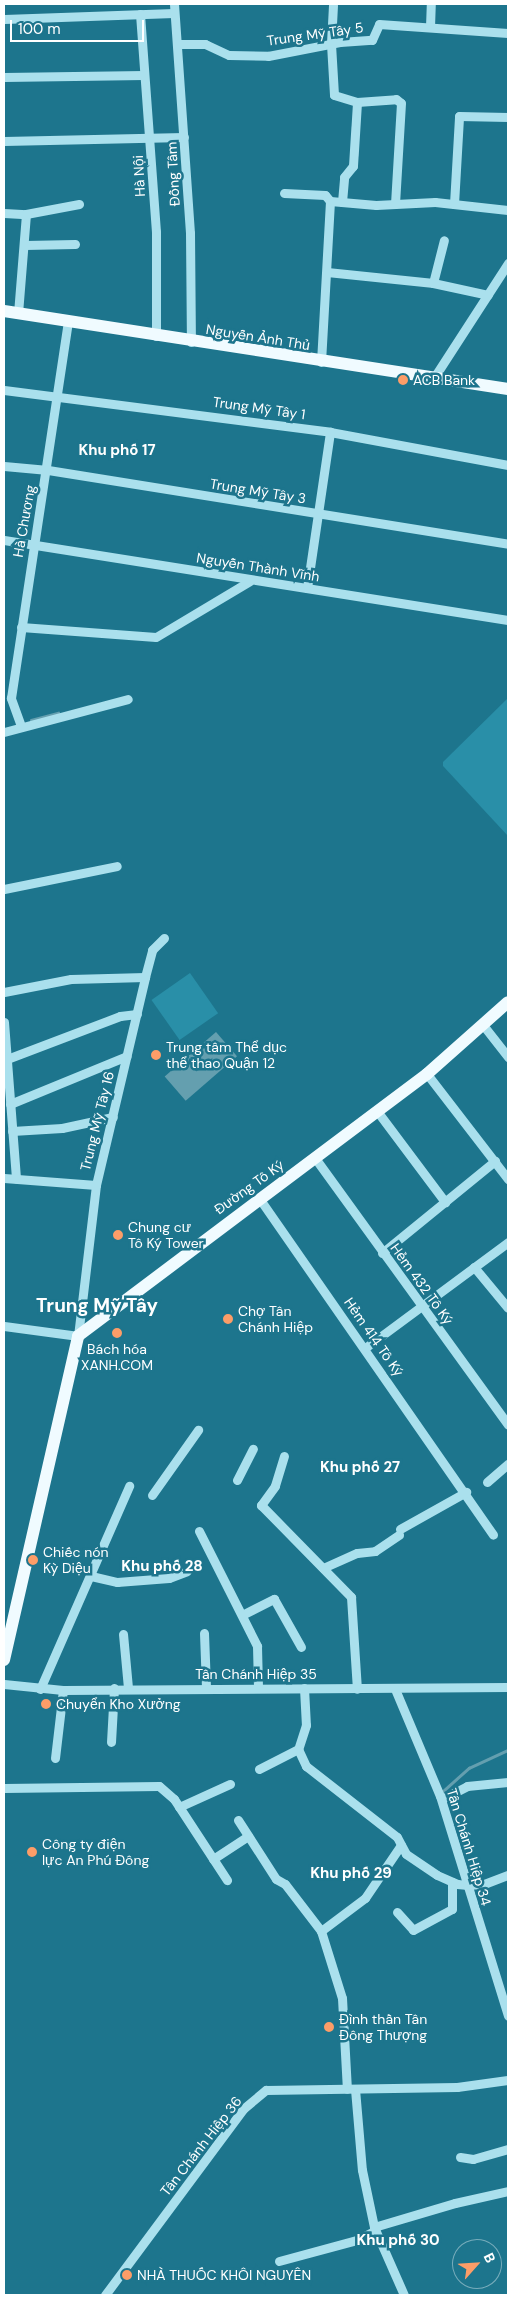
<!DOCTYPE html>
<html>
<head>
<meta charset="utf-8">
<style>
	body { margin:0 }
	#map { position:relative; width:512px; height:2299px; overflow:hidden; background:#1d758d; font-family:"DM Sans",sans-serif }
	div>[style] { position:absolute }
	[style*='--x'] { left:calc(var(--x)*1px); top:calc(var(--y)*1px); width:calc(var(--w)*1px); rotate:calc(var(--a)*1deg) }
	.green>* { inset:0; background:#298fa8; transform-origin:0 0 }
	.water>* { inset:0; background:#649faf; transform-origin:0 0 }
	.stream>* { height:2.5px; margin:-1.25px; padding:0 1.25px; transform-origin:1.25px; border-radius:1.25px; background:#649faf }
	.minor>* { height:9px; margin:-4.5px; padding:0 4.5px; transform-origin:4.5px; border-radius:4.5px; background:#aae0ed }
	.major>* { height:12px; margin:-6px; padding:0 6px; transform-origin:6px; border-radius:6px; background:#f0fbff }
	.dots>* { width:14px; height:14px; translate:-50% -50%; box-sizing:border-box; border:2px solid #1d758d; border-radius:50% }
	span { translate:-50% -50%; white-space:nowrap; text-align:center; line-height:1.15; -webkit-text-stroke:5px #1d758d; paint-order:stroke }
	.street-label { font-size:14px; color:#fff }
	.poi-label { font-size:14px; color:#fff }
	.left { translate:0 -50%; text-align:left }
	.neighbourhood-label { font-size:15px; color:#fff; font-weight:700 }
	.district-label { font-size:19px; color:#fff; font-weight:700 }
	.frame { position:absolute; inset:0; border:5px solid #fff; pointer-events:none }
	.north { position:absolute; left:452px; top:2239px; width:50px; height:50px; box-sizing:border-box; background:#1d758d; border:1px solid #77acbb; border-radius:50%; rotate:64deg; font-size:14px; font-weight:700; line-height:20px; text-align:center; color:#fff }
	.north::after { content:''; display:block; margin:auto; width:18px; height:22px; background:#fc9d68; clip-path:polygon(50% 0,100% 100%,50% 72%,0 100%) }
	.scale { position:absolute; left:10px; top:20px; width:134px; height:22px; box-sizing:border-box; border:2px solid #fff; border-top:0; padding-left:6px; font-size:15px; line-height:18px; white-space:nowrap; color:#fff; -webkit-text-stroke:4px #1d758d; paint-order:stroke }
</style>
</head>
<body>
<div id="map">
	<div class="green">
		<div style="clip-path:polygon(508px 698px,508px 836px,443px 766px,443px 762px)"></div>
		<div style="left:190px;top:973px;width:49px;height:47px;rotate:55deg"></div>
	</div>
	<div class="water">
		<div style="left:216px;top:1032px;width:32px;height:68px;rotate:49deg"></div>
	</div>
	<div class="stream">
		<div style="--x:31;--y:720;--w:28;--a:-15"></div>
		<div style="--x:442;--y:1792;--w:36;--a:-42"></div>
		<div style="--x:469;--y:1768;--w:43;--a:-24.8"></div>
	</div>
	<div class="minor">
		<div style="--x:174;--y:4;--w:230;--a:86"></div>
		<div style="--x:190;--y:233;--w:109;--a:89.5"></div>
		<div style="--x:333;--y:5;--w:39;--a:93"></div>
		<div style="--x:331;--y:44;--w:51;--a:86.6"></div>
		<div style="--x:334;--y:95;--w:24;--a:17"></div>
		<div style="--x:357;--y:102;--w:39;--a:-4"></div>
		<div style="--x:396;--y:99;--w:6;--a:39"></div>
		<div style="--x:401;--y:103;--w:101;--a:93.4"></div>
		<div style="--x:140;--y:14;--w:219;--a:85.8"></div>
		<div style="--x:156;--y:232;--w:104;--a:90"></div>
		<div style="--x:4;--y:19;--w:170;--a:-2"></div>
		<div style="--x:430;--y:27;--w:23;--a:-88"></div>
		<div style="--x:178;--y:44;--w:27;--a:0"></div>
		<div style="--x:205;--y:44;--w:26;--a:25"></div>
		<div style="--x:229;--y:55;--w:39;--a:1"></div>
		<div style="--x:268;--y:56;--w:73;--a:-11"></div>
		<div style="--x:340;--y:42;--w:32;--a:-4"></div>
		<div style="--x:372;--y:40;--w:17;--a:-66"></div>
		<div style="--x:379;--y:24;--w:129;--a:4"></div>
		<div style="--x:4;--y:77;--w:140;--a:-0.8"></div>
		<div style="--x:4;--y:141;--w:180;--a:-1.3"></div>
		<div style="--x:284;--y:193;--w:41;--a:2.8"></div>
		<div style="--x:325;--y:195;--w:8;--a:50"></div>
		<div style="--x:342;--y:202;--w:25;--a:-85"></div>
		<div style="--x:344;--y:177;--w:14;--a:-51"></div>
		<div style="--x:353;--y:166;--w:64;--a:-86.4"></div>
		<div style="--x:454;--y:204;--w:88;--a:-86.7"></div>
		<div style="--x:459;--y:116;--w:49;--a:1.2"></div>
		<div style="--x:4;--y:213;--w:22;--a:3"></div>
		<div style="--x:26;--y:214;--w:99;--a:94.6"></div>
		<div style="--x:26;--y:214;--w:54;--a:-10.7"></div>
		<div style="--x:25;--y:245;--w:50;--a:-1.1"></div>
		<div style="--x:327;--y:272;--w:107;--a:5.9"></div>
		<div style="--x:433;--y:283;--w:44;--a:-75.7"></div>
		<div style="--x:433;--y:283;--w:56;--a:12.3"></div>
		<div style="--x:321;--y:362;--w:161;--a:-86.8"></div>
		<div style="--x:330;--y:201;--w:46;--a:5"></div>
		<div style="--x:376;--y:205;--w:59;--a:-2.9"></div>
		<div style="--x:435;--y:202;--w:73;--a:6.3"></div>
		<div style="--x:435;--y:376;--w:135;--a:-57.1"></div>
		<div style="--x:4;--y:390;--w:329;--a:7.3"></div>
		<div style="--x:330;--y:432;--w:181;--a:10.5"></div>
		<div style="--x:4;--y:466;--w:44;--a:5.2"></div>
		<div style="--x:48;--y:470;--w:466;--a:9.1"></div>
		<div style="--x:4;--y:540;--w:510;--a:9.02"></div>
		<div style="--x:307;--y:588;--w:158;--a:-81.6"></div>
		<div style="--x:21;--y:627;--w:135;--a:4.2"></div>
		<div style="--x:156;--y:637;--w:109;--a:-30.8"></div>
		<div style="--x:21;--y:726;--w:30;--a:-110"></div>
		<div style="--x:11;--y:698;--w:382;--a:-81.4"></div>
		<div style="--x:4;--y:732;--w:128;--a:-14.9"></div>
		<div style="--x:4;--y:889;--w:115;--a:-11.5"></div>
		<div style="--x:4;--y:992;--w:68;--a:-11"></div>
		<div style="--x:71;--y:979;--w:74;--a:-1.5"></div>
		<div style="--x:4;--y:1022;--w:157;--a:85.6"></div>
		<div style="--x:483;--y:1025;--w:41;--a:52"></div>
		<div style="--x:7;--y:1059;--w:121;--a:-20.8"></div>
		<div style="--x:120;--y:1016;--w:17;--a:-7"></div>
		<div style="--x:427;--y:1074;--w:133;--a:52.4"></div>
		<div style="--x:10;--y:1104;--w:126;--a:-22.3"></div>
		<div style="--x:377;--y:1111;--w:114;--a:53.2"></div>
		<div style="--x:12;--y:1131;--w:50;--a:-3.4"></div>
		<div style="--x:62;--y:1128;--w:52;--a:-12.2"></div>
		<div style="--x:315;--y:1158;--w:329;--a:54.1"></div>
		<div style="--x:4;--y:1178;--w:92;--a:4.4"></div>
		<div style="--x:259;--y:1198;--w:410;--a:55.2"></div>
		<div style="--x:382;--y:1253;--w:146;--a:-39.2"></div>
		<div style="--x:474;--y:1267;--w:53;--a:50.3"></div>
		<div style="--x:4;--y:1326;--w:75;--a:7.7"></div>
		<div style="--x:78;--y:1336;--w:152;--a:-83.2"></div>
		<div style="--x:96;--y:1185;--w:214;--a:-76.7"></div>
		<div style="--x:145;--y:977;--w:28;--a:-75"></div>
		<div style="--x:152;--y:950;--w:17;--a:-45"></div>
		<div style="--x:365;--y:1348;--w:178;--a:-36.5"></div>
		<div style="--x:284;--y:1456;--w:31;--a:107"></div>
		<div style="--x:275;--y:1486;--w:24;--a:126"></div>
		<div style="--x:261;--y:1505;--w:129;--a:45.6"></div>
		<div style="--x:351;--y:1597;--w:92;--a:86.3"></div>
		<div style="--x:237;--y:1480;--w:35;--a:-63"></div>
		<div style="--x:487;--y:1482;--w:28;--a:-41"></div>
		<div style="--x:152;--y:1495;--w:80;--a:-54.7"></div>
		<div style="--x:400;--y:1529;--w:76;--a:-29.3"></div>
		<div style="--x:199;--y:1531;--w:129;--a:63.2"></div>
		<div style="--x:257;--y:1646;--w:41;--a:88.6"></div>
		<div style="--x:323;--y:1568;--w:37;--a:-24"></div>
		<div style="--x:357;--y:1553;--w:18;--a:-6"></div>
		<div style="--x:375;--y:1551;--w:29;--a:-34"></div>
		<div style="--x:91;--y:1576;--w:27;--a:13"></div>
		<div style="--x:117;--y:1582;--w:52;--a:-4.4"></div>
		<div style="--x:169;--y:1578;--w:19;--a:-21"></div>
		<div style="--x:242;--y:1615;--w:36;--a:-27"></div>
		<div style="--x:274;--y:1599;--w:55;--a:60.6"></div>
		<div style="--x:204;--y:1633;--w:55;--a:87.9"></div>
		<div style="--x:123;--y:1634;--w:54;--a:84.7"></div>
		<div style="--x:4;--y:1684;--w:59;--a:5.8"></div>
		<div style="--x:63;--y:1690;--w:445;--a:-0.4"></div>
		<div style="--x:304;--y:1688;--w:37;--a:87"></div>
		<div style="--x:306;--y:1725;--w:25;--a:108"></div>
		<div style="--x:298;--y:1749;--w:19;--a:65"></div>
		<div style="--x:306;--y:1766;--w:115;--a:38"></div>
		<div style="--x:397;--y:1837;--w:19;--a:62"></div>
		<div style="--x:406;--y:1854;--w:37;--a:34"></div>
		<div style="--x:437;--y:1875;--w:22;--a:24"></div>
		<div style="--x:457;--y:1884;--w:11;--a:5"></div>
		<div style="--x:468;--y:1885;--w:16;--a:-4"></div>
		<div style="--x:484;--y:1884;--w:26;--a:-21"></div>
		<div style="--x:40;--y:1689;--w:222;--a:-66.3"></div>
		<div style="--x:395;--y:1689;--w:116;--a:67.2"></div>
		<div style="--x:440;--y:1796;--w:230;--a:72.8"></div>
		<div style="--x:111;--y:1742;--w:54;--a:-86.8"></div>
		<div style="--x:55;--y:1758;--w:68;--a:-83.3"></div>
		<div style="--x:259;--y:1769;--w:44;--a:-27.1"></div>
		<div style="--x:4;--y:1788;--w:155;--a:-0.7"></div>
		<div style="--x:159;--y:1786;--w:20;--a:41"></div>
		<div style="--x:174;--y:1799;--w:97;--a:56.8"></div>
		<div style="--x:442;--y:1799;--w:28;--a:-27"></div>
		<div style="--x:467;--y:1786;--w:41;--a:-5.6"></div>
		<div style="--x:179;--y:1807;--w:56;--a:-24.3"></div>
		<div style="--x:238;--y:1820;--w:70;--a:57.2"></div>
		<div style="--x:276;--y:1879;--w:10;--a:29"></div>
		<div style="--x:285;--y:1884;--w:59;--a:52.5"></div>
		<div style="--x:321;--y:1931;--w:70;--a:72.6"></div>
		<div style="--x:342;--y:1998;--w:91;--a:86.9"></div>
		<div style="--x:213;--y:1859;--w:42;--a:-33.3"></div>
		<div style="--x:397;--y:1912;--w:24;--a:48"></div>
		<div style="--x:413;--y:1930;--w:44;--a:-28.3"></div>
		<div style="--x:452;--y:1909;--w:27;--a:-90"></div>
		<div style="--x:321;--y:1931;--w:55;--a:-36.9"></div>
		<div style="--x:365;--y:1898;--w:64;--a:-55.8"></div>
		<div style="--x:355;--y:2089;--w:81;--a:85.1"></div>
		<div style="--x:362;--y:2170;--w:58;--a:78.1"></div>
		<div style="--x:374;--y:2227;--w:74;--a:66.2"></div>
		<div style="--x:460;--y:2157;--w:13;--a:9"></div>
		<div style="--x:473;--y:2159;--w:36;--a:-16"></div>
		<div style="--x:374;--y:2227;--w:84;--a:-16.5"></div>
		<div style="--x:455;--y:2203;--w:54;--a:-12.8"></div>
		<div style="--x:279;--y:2261;--w:81;--a:-15.1"></div>
		<div style="--x:357;--y:2240;--w:21;--a:-28"></div>
		<div style="--x:105;--y:2295;--w:232;--a:-53.4"></div>
		<div style="--x:243;--y:2109;--w:30;--a:-40"></div>
		<div style="--x:266;--y:2090;--w:191;--a:-0.9"></div>
		<div style="--x:457;--y:2087;--w:51;--a:-7.8"></div>
	</div>
	<div class="major">
		<div style="--x:4;--y:311;--w:510;--a:8.8"></div>
		<div style="--x:4;--y:1660;--w:332;--a:-77.1"></div>
		<div style="--x:78;--y:1336;--w:436;--a:-36.9"></div>
		<div style="--x:427;--y:1074;--w:108;--a:-41.6"></div>
	</div>
	<div class="dots">
		<div style="left:403px;top:380px;background:#fc9d68"></div>
		<div style="left:156px;top:1055px;background:#fc9d68"></div>
		<div style="left:118px;top:1235px;background:#fc9d68"></div>
		<div style="left:228px;top:1319px;background:#fc9d68"></div>
		<div style="left:117px;top:1333px;background:#fc9d68"></div>
		<div style="left:33px;top:1560px;background:#fc9d68"></div>
		<div style="left:46px;top:1704px;background:#fc9d68"></div>
		<div style="left:32px;top:1852px;background:#fc9d68"></div>
		<div style="left:329px;top:2027px;background:#fc9d68"></div>
		<div style="left:127px;top:2275px;background:#fc9d68"></div>
	</div>
	<div class="street-label">
		<span style="left:315px;top:34px;rotate:-8deg">Trung Mỹ Tây 5</span>
		<span style="left:173px;top:174px;rotate:-93deg">Đồng Tâm</span>
		<span style="left:139px;top:176px;rotate:-93deg">Hà Nội</span>
		<span style="left:258px;top:337px;rotate:9deg">Nguyễn Ảnh Thủ</span>
		<span style="left:259px;top:408px;rotate:8deg">Trung Mỹ Tây 1</span>
		<span style="left:258px;top:491px;rotate:9deg">Trung Mỹ Tây 3</span>
		<span style="left:24px;top:521px;rotate:-80deg">Hà Chương</span>
		<span style="left:258px;top:567px;rotate:9deg">Nguyễn Thành Vĩnh</span>
		<span style="left:97px;top:1121px;rotate:-76deg">Trung Mỹ Tây 16</span>
		<span style="left:249px;top:1187px;rotate:-36deg">Đường Tô Ký</span>
		<span style="left:422px;top:1284px;rotate:54deg">Hẻm 432 Tô Ký</span>
		<span style="left:374px;top:1337px;rotate:55deg">Hẻm 414 Tô Ký</span>
		<span style="left:256px;top:1674px">Tân Chánh Hiệp 35</span>
		<span style="left:469px;top:1847px;rotate:73deg">Tân Chánh Hiệp 34</span>
		<span style="left:201px;top:2146px;rotate:-52deg">Tân Chánh Hiệp 36</span>
	</div>
	<div class="poi-label">
		<span class="left" style="left:413px;top:380px">ACB Bank</span>
		<span class="left" style="left:166px;top:1055px">Trung tâm Thể dục<br>thể thao Quận 12</span>
		<span class="left" style="left:128px;top:1235px">Chung cư<br>Tô Ký Tower</span>
		<span class="left" style="left:238px;top:1319px">Chợ Tân<br>Chánh Hiệp</span>
		<span style="left:117px;top:1357px">Bách hóa<br>XANH.COM</span>
		<span class="left" style="left:43px;top:1560px">Chiếc nón<br>Kỳ Diệu</span>
		<span class="left" style="left:56px;top:1704px">Chuyển Kho Xưởng</span>
		<span class="left" style="left:42px;top:1852px">Công ty điện<br>lực An Phú Đông</span>
		<span class="left" style="left:339px;top:2027px">Đình thần Tân<br>Đông Thượng</span>
		<span class="left" style="left:137px;top:2275px">NHÀ THUỐC KHÔI NGUYÊN</span>
	</div>
	<div class="neighbourhood-label">
		<span style="left:117px;top:451px">Khu phố 17</span>
		<span style="left:360px;top:1468px">Khu phố 27</span>
		<span style="left:162px;top:1567px">Khu phố 28</span>
		<span style="left:351px;top:1874px">Khu phố 29</span>
		<span style="left:398px;top:2241px">Khu phố 30</span>
	</div>
	<div class="district-label">
		<span style="left:97px;top:1306px">Trung Mỹ Tây</span>
	</div>
	<div class="frame"></div>
	<div class="north">B</div>
	<div class="scale">100 m</div>
</div>
</body>
</html>
